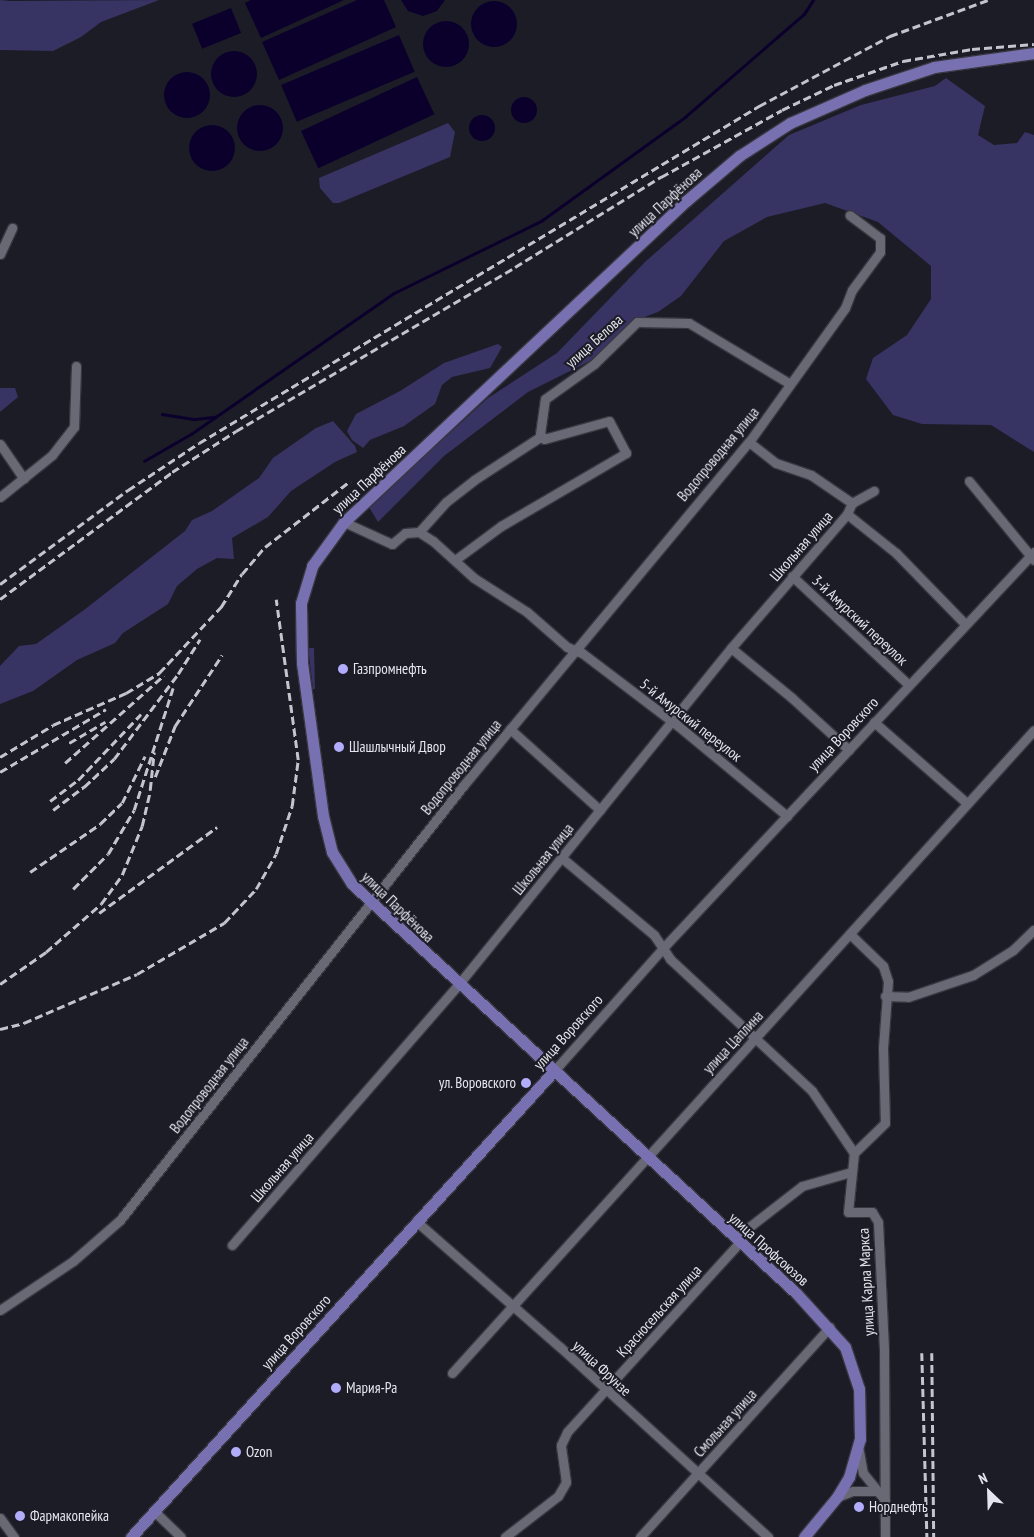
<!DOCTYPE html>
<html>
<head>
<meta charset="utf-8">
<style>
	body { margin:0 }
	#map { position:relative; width:1034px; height:1537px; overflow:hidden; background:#1c1c27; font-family:"PT Sans Narrow",sans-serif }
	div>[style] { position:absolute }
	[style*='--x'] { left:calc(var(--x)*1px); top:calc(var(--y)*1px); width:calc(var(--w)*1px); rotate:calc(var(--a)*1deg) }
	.green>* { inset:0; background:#373362 }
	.water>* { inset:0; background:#0b002c; transform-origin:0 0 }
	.round { border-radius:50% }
	.stream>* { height:2.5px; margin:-1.25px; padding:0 1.25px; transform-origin:1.25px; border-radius:1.25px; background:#0b002c }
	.roads { filter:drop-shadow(1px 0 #383740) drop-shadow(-1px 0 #383740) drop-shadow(0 1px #383740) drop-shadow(0 -1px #383740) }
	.minor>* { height:9px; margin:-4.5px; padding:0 4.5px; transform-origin:4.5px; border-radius:4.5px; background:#696976 }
	.major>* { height:11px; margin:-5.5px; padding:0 5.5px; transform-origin:5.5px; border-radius:5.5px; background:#7771b1 }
	.rail>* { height:2.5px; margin-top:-1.25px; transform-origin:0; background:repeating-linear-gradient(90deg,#c4c4cc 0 8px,transparent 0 12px) }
	.dots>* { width:14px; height:14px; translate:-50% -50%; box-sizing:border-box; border:2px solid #1c1c27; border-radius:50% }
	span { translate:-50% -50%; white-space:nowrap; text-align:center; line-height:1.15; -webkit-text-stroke:4px #1c1c27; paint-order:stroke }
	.street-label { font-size:15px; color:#e5e5ed }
	.poi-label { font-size:15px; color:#e5e5ed }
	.left { translate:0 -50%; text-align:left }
	.right { translate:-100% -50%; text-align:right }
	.north { position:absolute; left:964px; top:1467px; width:50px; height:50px; -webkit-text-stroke:4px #1c1c27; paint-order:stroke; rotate:336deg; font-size:14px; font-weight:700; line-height:20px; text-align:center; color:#e5e5ed }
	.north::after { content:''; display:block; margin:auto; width:18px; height:22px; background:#e5e5ed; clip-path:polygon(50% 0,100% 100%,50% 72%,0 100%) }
</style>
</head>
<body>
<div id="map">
	<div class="green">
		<div style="clip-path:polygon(0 0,10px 1px,159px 0,101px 22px,81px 37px,53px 51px,0 50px)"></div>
		<div style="clip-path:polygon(946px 78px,985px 106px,978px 135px,994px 145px,1017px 143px,1025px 132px,1034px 135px,1034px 452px,991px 425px,922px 424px,893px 415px,866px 379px,873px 358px,907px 335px,931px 299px,931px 266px,878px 222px,825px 203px,767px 217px,724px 241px,681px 296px,658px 312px,634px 321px,596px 358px,528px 392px,444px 456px,378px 522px,369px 507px,488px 398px,557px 353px,645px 262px,789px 135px,861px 105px,935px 86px)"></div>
		<div style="clip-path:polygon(448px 123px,455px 132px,450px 157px,339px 203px,333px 203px,320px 188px,319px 178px)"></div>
		<div style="clip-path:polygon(498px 344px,502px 347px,490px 368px,452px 377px,442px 385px,435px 404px,404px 426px,370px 440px,363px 448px,352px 440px,347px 431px,356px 414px,400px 391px,444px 363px)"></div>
		<div style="clip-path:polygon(0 388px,15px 388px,18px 397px,0 412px)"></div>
		<div style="clip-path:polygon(333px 421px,355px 446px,357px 452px,335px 462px,291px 491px,268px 517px,232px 538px,234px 559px,217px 558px,197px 569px,177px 586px,168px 604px,123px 633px,115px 643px,77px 660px,33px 691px,0 704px,0 666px,19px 646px,36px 644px,84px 610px,185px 531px,192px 520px,212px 511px,259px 478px,273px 458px,316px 428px)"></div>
		<div style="clip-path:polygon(308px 648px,314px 648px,315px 689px,313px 689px)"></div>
	</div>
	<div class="water">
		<div style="clip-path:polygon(251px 0,344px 0,261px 38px,245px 3px)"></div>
		<div style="clip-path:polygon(357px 0,384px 0,396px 27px,279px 80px,262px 42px)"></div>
		<div style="clip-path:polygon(401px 0,445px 0,437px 11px,423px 16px,408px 11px)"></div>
		<div class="round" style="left:471px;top:1px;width:46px;height:46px"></div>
		<div style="left:231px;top:8px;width:27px;height:42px;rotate:68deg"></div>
		<div class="round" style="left:423px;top:21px;width:46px;height:46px"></div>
		<div style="left:399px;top:35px;width:40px;height:128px;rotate:67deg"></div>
		<div class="round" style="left:211px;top:51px;width:46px;height:46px"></div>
		<div class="round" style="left:164px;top:72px;width:46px;height:46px"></div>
		<div style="left:417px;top:77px;width:41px;height:128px;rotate:65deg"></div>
		<div class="round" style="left:511px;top:97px;width:26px;height:26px"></div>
		<div class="round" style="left:237px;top:105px;width:46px;height:46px"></div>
		<div class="round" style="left:469px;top:115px;width:26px;height:26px"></div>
		<div class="round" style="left:189px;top:125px;width:46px;height:46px"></div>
	</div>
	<div class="stream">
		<div style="--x:162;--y:414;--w:33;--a:9"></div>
		<div style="--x:195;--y:419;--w:20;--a:-6"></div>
		<div style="--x:144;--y:461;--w:54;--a:-29.9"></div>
		<div style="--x:191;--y:434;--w:247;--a:-34.8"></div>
		<div style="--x:394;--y:293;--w:164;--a:-26.1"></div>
		<div style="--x:541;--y:221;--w:178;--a:-35.8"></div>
		<div style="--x:685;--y:117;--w:157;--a:-40.9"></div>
		<div style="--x:804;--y:14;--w:17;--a:-57"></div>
	</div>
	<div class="roads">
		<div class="minor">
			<div style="--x:0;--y:254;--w:29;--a:-65"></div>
			<div style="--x:749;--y:442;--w:34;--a:38"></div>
			<div style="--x:776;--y:463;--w:37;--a:19"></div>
			<div style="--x:811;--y:475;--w:50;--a:34.3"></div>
			<div style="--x:0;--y:444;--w:42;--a:55.6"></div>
			<div style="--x:969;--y:481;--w:102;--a:50.6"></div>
			<div style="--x:0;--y:497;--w:67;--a:-38.9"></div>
			<div style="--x:52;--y:455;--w:36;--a:-52"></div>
			<div style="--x:74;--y:427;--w:61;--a:-88.1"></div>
			<div style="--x:847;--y:514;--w:63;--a:38.5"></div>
			<div style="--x:896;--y:553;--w:99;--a:45.8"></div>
			<div style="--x:344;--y:522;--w:53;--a:24.6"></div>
			<div style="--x:392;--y:544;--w:17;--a:-40"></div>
			<div style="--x:405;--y:533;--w:14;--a:-4"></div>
			<div style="--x:419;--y:532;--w:17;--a:33"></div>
			<div style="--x:433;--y:541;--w:55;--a:42.1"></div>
			<div style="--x:474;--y:578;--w:63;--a:32.7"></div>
			<div style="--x:527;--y:612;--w:53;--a:41.2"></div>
			<div style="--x:567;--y:647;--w:16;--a:22"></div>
			<div style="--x:582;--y:653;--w:119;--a:37.2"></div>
			<div style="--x:677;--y:725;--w:143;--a:39.6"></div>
			<div style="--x:419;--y:532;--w:40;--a:-48"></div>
			<div style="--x:446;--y:502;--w:36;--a:-38"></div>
			<div style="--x:474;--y:480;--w:79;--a:-33.1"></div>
			<div style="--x:455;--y:560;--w:57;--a:-36.5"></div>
			<div style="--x:501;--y:526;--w:145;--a:-30.3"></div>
			<div style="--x:626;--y:453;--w:36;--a:-118"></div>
			<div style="--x:609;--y:421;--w:67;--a:164.5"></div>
			<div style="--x:544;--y:439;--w:6;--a:-129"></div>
			<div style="--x:540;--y:434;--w:35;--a:-82"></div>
			<div style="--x:545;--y:399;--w:60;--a:-35.5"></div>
			<div style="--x:594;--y:364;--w:60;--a:-44.3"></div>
			<div style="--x:637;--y:322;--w:52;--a:1.1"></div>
			<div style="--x:689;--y:323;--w:118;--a:31.1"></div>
			<div style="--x:792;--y:576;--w:158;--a:43"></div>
			<div style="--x:731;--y:648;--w:79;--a:39.3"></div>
			<div style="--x:792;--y:698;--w:77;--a:42.4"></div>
			<div style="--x:874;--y:722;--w:123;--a:41.1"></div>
			<div style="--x:510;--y:729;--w:121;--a:42"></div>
			<div style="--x:562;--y:858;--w:120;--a:39.9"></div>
			<div style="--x:654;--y:935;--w:29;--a:56"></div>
			<div style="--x:670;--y:959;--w:194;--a:42.9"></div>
			<div style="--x:812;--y:1091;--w:75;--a:55.9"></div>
			<div style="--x:854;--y:1153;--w:59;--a:95.8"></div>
			<div style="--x:848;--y:1212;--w:24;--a:0"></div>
			<div style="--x:872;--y:1212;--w:12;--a:59"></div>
			<div style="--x:878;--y:1222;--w:128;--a:87.3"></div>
			<div style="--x:884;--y:1350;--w:187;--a:89.7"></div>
			<div style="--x:851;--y:935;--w:45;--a:44.1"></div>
			<div style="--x:883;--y:966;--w:16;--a:72"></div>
			<div style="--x:888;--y:981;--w:67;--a:94.3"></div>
			<div style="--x:883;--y:1048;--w:75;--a:88.5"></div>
			<div style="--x:885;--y:1123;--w:43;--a:135.9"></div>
			<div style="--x:885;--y:996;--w:23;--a:2"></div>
			<div style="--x:908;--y:997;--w:69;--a:-18.7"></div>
			<div style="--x:973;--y:975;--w:47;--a:-32"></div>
			<div style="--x:1013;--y:950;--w:29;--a:-44"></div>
			<div style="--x:553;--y:1072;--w:166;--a:-48.4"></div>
			<div style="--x:663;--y:948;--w:543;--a:-46.87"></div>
			<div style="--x:416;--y:1221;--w:191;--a:41.2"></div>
			<div style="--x:560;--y:1347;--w:282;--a:42.4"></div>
			<div style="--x:735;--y:1238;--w:85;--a:-37.8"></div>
			<div style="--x:802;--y:1186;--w:51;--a:-15.9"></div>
			<div style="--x:232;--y:1245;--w:344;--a:-49"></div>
			<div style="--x:458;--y:985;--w:434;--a:-51"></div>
			<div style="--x:731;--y:648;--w:177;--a:-49.1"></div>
			<div style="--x:847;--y:514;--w:12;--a:-66"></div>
			<div style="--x:852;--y:503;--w:25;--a:-29"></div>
			<div style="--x:0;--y:1310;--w:88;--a:-33.9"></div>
			<div style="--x:73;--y:1261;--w:62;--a:-41.1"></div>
			<div style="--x:120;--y:1220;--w:553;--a:-51.68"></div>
			<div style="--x:463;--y:786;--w:447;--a:-50.3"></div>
			<div style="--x:749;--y:442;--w:165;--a:-54.4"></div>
			<div style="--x:845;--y:308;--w:19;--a:-69"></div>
			<div style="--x:852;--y:290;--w:47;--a:-53.6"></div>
			<div style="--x:880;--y:252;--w:14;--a:-90"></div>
			<div style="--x:880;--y:238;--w:38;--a:-143"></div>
			<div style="--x:452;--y:1373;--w:867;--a:-47.85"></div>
			<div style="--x:859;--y:1451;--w:22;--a:80"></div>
			<div style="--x:863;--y:1473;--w:35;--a:51"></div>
			<div style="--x:837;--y:1497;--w:17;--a:-21"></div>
			<div style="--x:853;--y:1491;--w:23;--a:0"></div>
			<div style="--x:154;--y:1511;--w:37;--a:44"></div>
			<div style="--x:0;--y:1518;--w:24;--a:54"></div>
			<div style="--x:505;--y:1537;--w:67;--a:-37.7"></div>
			<div style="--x:558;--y:1496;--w:16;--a:-60"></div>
			<div style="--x:566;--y:1482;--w:37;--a:-98"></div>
			<div style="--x:561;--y:1445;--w:14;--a:-65"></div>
			<div style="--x:567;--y:1432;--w:257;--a:-47.7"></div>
			<div style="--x:640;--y:1537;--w:283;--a:-47.9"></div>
		</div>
		<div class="major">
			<div style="--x:131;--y:1537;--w:628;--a:-47.78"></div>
			<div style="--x:804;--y:1537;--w:52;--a:-50.5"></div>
			<div style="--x:837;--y:1497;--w:23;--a:-59"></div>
			<div style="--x:849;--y:1477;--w:40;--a:-74"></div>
			<div style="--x:860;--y:1439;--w:50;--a:-91.1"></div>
			<div style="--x:859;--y:1389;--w:44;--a:-108.4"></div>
			<div style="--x:845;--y:1347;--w:73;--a:-132.2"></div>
			<div style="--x:796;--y:1293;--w:604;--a:-137.35"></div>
			<div style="--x:352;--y:884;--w:38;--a:-122"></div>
			<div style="--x:332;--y:852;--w:37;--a:-104"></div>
			<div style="--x:323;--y:816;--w:154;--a:-97.8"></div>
			<div style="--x:302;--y:663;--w:60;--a:-91"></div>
			<div style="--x:301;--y:603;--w:39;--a:-73"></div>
			<div style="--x:312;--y:566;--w:54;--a:-54"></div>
			<div style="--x:344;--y:522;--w:469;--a:-43.2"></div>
			<div style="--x:686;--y:201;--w:70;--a:-40.3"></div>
			<div style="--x:739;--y:156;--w:61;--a:-32.9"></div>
			<div style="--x:790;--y:123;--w:82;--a:-23.7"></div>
			<div style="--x:865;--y:90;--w:73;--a:-18.4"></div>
			<div style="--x:934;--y:67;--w:101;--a:-8"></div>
		</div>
	</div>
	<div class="rail">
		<div style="--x:0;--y:584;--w:159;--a:-36.3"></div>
		<div style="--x:128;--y:490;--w:85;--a:-33.5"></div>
		<div style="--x:199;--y:443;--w:654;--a:-31.04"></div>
		<div style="--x:759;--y:106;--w:149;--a:-28.1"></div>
		<div style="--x:890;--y:36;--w:104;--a:-20.2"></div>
		<div style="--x:0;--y:599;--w:214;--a:-36.4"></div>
		<div style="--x:172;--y:472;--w:76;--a:-32.6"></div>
		<div style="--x:236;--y:431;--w:324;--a:-30.4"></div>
		<div style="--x:515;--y:267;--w:172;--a:-31.7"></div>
		<div style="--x:661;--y:177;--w:138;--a:-29"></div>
		<div style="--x:782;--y:110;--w:58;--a:-25.7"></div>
		<div style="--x:834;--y:85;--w:73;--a:-19.2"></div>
		<div style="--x:903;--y:61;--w:70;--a:-9.9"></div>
		<div style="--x:972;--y:49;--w:62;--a:-4.6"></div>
		<div style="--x:69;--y:743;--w:42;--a:-30.3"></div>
		<div style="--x:0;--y:757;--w:62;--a:-31.1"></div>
		<div style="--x:53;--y:725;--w:80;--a:-23.7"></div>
		<div style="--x:126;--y:693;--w:39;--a:-31"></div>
		<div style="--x:159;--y:673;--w:91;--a:-46.8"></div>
		<div style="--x:221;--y:607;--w:39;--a:-58"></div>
		<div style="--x:242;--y:574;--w:35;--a:-50"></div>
		<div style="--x:265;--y:547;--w:108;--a:-37.8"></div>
		<div style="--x:65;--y:763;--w:132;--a:-41.6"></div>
		<div style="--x:0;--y:772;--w:123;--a:-30.7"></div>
		<div style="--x:155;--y:777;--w:55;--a:-68.6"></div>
		<div style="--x:175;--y:726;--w:85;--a:-56.5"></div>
		<div style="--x:50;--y:801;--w:35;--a:-37"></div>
		<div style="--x:78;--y:780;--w:91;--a:-46.3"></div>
		<div style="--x:53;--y:810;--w:39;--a:-37"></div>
		<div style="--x:84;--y:787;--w:41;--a:-43"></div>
		<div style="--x:114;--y:759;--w:106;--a:-53"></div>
		<div style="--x:178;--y:674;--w:41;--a:-57.8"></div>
		<div style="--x:30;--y:872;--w:85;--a:-34.4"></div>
		<div style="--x:100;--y:824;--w:30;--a:-44"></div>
		<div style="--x:122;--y:803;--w:52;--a:-63.9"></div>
		<div style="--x:73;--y:889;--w:49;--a:-45"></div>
		<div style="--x:108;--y:854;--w:51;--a:-59.4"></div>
		<div style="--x:134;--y:810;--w:128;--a:-72.3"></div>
		<div style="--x:99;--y:913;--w:146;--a:-36.1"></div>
		<div style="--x:0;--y:984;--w:56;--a:-34.8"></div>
		<div style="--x:46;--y:952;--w:73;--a:-41.1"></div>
		<div style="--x:101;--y:904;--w:36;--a:-54"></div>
		<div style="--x:122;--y:875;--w:53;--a:-67.8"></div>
		<div style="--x:142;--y:826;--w:37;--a:-77"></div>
		<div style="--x:150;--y:790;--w:38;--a:-84"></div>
		<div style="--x:0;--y:1029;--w:25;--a:-14"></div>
		<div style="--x:24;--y:1023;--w:123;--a:-23.4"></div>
		<div style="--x:137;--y:974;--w:101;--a:-30.4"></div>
		<div style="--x:224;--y:923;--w:47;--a:-46.7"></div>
		<div style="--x:256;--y:889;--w:40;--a:-60.3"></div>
		<div style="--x:276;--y:854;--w:51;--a:-71.6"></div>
		<div style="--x:292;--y:806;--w:46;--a:-82.6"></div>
		<div style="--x:298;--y:760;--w:162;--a:-97.8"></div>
		<div style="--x:922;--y:1353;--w:184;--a:88.4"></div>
		<div style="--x:932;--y:1353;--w:184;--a:89.4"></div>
	</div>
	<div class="dots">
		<div style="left:343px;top:669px;background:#b1adfa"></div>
		<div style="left:339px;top:747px;background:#b1adfa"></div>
		<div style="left:526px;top:1083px;background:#b1adfa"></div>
		<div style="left:336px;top:1388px;background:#b1adfa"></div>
		<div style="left:236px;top:1452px;background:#b1adfa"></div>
		<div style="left:859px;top:1507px;background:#b1adfa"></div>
		<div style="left:20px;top:1516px;background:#b1adfa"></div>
	</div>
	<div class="street-label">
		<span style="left:665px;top:202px;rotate:-43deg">улица Парфёнова</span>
		<span style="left:594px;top:341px;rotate:-42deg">улица Белова</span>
		<span style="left:718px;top:454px;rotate:-50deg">Водопроводная улица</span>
		<span style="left:369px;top:479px;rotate:-43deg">улица Парфёнова</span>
		<span style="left:801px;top:546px;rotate:-49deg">Школьная улица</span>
		<span style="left:860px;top:620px;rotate:43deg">3-й Амурский переулок</span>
		<span style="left:691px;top:720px;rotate:38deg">5-й Амурский переулок</span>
		<span style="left:843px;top:734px;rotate:-47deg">улица Воровского</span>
		<span style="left:461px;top:767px;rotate:-51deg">Водопроводная улица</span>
		<span style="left:543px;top:859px;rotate:-51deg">Школьная улица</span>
		<span style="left:398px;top:907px;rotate:44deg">улица Парфёнова</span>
		<span style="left:568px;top:1032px;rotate:-48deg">улица Воровского</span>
		<span style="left:733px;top:1042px;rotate:-47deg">улица Цаплина</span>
		<span style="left:209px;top:1085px;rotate:-52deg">Водопроводная улица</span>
		<span style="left:282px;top:1167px;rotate:-49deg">Школьная улица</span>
		<span style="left:769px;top:1249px;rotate:42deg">улица Профсоюзов</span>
		<span style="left:866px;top:1282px;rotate:-93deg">улица Карла Маркса</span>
		<span style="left:659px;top:1311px;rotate:-48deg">Красносельская улица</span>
		<span style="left:296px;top:1332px;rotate:-48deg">улица Воровского</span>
		<span style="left:602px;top:1368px;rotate:43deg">улица Фрунзе</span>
		<span style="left:725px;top:1423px;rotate:-48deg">Смольная улица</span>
	</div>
	<div class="poi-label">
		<span class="left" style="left:353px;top:669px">Газпромнефть</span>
		<span class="left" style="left:349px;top:747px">Шашлычный Двор</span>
		<span class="right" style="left:516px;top:1083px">ул. Воровского</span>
		<span class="left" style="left:346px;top:1388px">Мария-Ра</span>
		<span class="left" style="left:246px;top:1452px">Ozon</span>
		<span class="left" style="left:869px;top:1507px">Норднефть</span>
		<span class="left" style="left:30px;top:1516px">Фармакопейка</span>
	</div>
	<div class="north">N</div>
</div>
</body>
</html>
